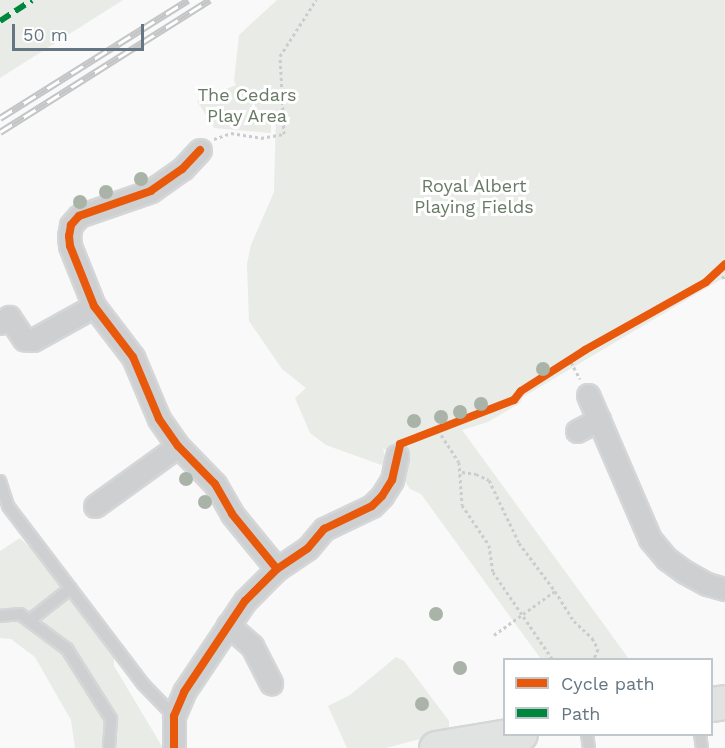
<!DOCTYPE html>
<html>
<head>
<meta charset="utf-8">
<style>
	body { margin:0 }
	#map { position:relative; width:725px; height:748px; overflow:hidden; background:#f9f9f9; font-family:"Work Sans",sans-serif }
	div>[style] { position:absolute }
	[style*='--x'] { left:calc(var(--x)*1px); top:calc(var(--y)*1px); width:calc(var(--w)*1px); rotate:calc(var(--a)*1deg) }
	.green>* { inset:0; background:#e8ebe6 }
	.path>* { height:3px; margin-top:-1.5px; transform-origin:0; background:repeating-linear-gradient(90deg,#cbcccd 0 3px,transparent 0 6px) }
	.roads { filter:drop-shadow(2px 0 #d5d6d7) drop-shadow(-2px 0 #d5d6d7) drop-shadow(0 2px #d5d6d7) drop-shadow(0 -2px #d5d6d7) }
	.service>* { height:10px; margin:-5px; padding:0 5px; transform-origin:5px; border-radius:5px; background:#cecfd0 }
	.minor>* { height:21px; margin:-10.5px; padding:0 10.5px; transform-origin:10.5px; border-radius:10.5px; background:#cecfd0 }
	.primary>* { height:33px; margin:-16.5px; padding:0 16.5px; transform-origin:16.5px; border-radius:16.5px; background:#e1e2e2 }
	.rail>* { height:7px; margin-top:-3.5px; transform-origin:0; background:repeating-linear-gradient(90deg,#fff 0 14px,#c3c5c6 0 28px); box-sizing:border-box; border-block:2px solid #c3c5c6 }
	.quiet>* { height:6px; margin-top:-3px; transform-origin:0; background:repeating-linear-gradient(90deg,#00873e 0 12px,transparent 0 18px) }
	.cycleway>* { height:8px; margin:-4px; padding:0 4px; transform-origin:4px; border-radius:4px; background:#e8590c }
	.trees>* { width:14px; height:14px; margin:-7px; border-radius:50%; background:#a9b3a7 }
	span { translate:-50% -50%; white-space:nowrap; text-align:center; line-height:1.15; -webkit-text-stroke:6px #fff; paint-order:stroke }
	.park-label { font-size:18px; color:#687a64 }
	.legend { position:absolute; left:503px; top:658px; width:210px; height:78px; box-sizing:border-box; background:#fff; border:2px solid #c1c8cd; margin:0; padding:8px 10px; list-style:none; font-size:18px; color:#657683 }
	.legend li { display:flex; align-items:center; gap:12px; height:30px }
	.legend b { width:30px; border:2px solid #c1c8cd }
	.scale { position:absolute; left:12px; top:24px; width:132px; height:27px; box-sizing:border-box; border:3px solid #657683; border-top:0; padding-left:8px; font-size:18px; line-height:21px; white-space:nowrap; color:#657683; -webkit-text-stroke:4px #fff; paint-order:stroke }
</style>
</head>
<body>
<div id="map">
	<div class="green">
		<div style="clip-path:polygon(0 0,123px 0,0 78px)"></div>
		<div style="clip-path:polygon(277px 0,725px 0,725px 277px,523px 397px,520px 403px,488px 422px,462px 430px,629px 659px,541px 659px,421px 494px,410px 489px,390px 461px,387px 451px,383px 448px,387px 467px,326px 445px,310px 433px,295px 398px,306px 388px,282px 369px,249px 321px,247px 264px,251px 245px,274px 192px,276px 113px,271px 112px,271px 133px,214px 128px,197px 101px,236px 85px,234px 81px,239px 35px)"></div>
		<div style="clip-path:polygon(20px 538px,50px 567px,114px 652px,114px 666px,163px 748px,75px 748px,71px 720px,35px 657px,11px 639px,0 638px,0 551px)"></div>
		<div style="clip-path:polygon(396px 657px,404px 661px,449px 721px,449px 728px,439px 734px,386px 748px,347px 748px,328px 706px,350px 695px)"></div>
	</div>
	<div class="path">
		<div style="--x:214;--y:139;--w:18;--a:-19"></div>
		<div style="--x:231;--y:133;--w:30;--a:9"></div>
		<div style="--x:261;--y:138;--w:23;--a:-10"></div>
		<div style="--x:284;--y:134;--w:78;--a:-92.9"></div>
		<div style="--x:280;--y:56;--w:67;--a:-57.3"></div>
		<div style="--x:719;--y:271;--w:11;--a:56"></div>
		<div style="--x:571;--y:362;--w:19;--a:62"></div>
		<div style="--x:438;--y:430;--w:38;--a:57"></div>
		<div style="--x:459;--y:462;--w:43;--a:86"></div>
		<div style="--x:462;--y:505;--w:48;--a:56"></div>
		<div style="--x:489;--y:545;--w:27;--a:82"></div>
		<div style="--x:493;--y:572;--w:107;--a:55.7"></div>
		<div style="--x:462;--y:472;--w:14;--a:8"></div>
		<div style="--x:476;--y:474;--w:14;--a:25"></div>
		<div style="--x:489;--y:480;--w:70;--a:64.5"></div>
		<div style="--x:519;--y:543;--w:60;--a:53.1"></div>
		<div style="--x:555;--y:591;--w:36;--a:58"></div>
		<div style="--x:574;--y:621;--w:25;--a:43"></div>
		<div style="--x:592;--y:638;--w:13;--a:61"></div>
		<div style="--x:598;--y:649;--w:12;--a:114"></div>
		<div style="--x:494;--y:635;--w:75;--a:-35.8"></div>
	</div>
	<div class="roads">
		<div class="service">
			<div style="--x:0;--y:481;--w:26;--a:72"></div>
			<div style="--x:8;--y:506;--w:223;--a:52.8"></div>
			<div style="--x:143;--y:684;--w:45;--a:45.9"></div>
			<div style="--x:0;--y:616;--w:20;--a:-6"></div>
			<div style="--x:20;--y:614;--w:59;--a:36.7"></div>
			<div style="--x:67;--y:649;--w:83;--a:57.8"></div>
			<div style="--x:111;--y:719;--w:29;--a:94"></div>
			<div style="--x:29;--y:621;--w:53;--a:-38.2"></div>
			<div style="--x:587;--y:734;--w:14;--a:82"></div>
			<div style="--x:700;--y:734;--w:14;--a:82"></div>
		</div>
		<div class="minor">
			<div style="--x:200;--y:150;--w:26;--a:133"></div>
			<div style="--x:182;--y:169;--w:38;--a:145"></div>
			<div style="--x:151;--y:191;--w:76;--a:160.9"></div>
			<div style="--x:79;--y:216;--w:12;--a:132"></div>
			<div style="--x:71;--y:225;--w:11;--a:100"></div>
			<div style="--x:69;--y:236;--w:10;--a:84"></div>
			<div style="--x:70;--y:246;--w:65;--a:68.2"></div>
			<div style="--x:94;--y:306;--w:64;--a:52.6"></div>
			<div style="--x:133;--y:357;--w:67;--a:67.2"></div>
			<div style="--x:159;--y:419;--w:33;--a:55"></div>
			<div style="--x:178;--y:446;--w:53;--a:45.8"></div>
			<div style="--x:215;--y:484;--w:34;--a:60"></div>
			<div style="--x:232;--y:514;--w:71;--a:50.7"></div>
			<div style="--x:0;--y:323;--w:11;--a:-34"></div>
			<div style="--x:9;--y:317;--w:27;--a:56"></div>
			<div style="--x:24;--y:339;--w:9;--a:6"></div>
			<div style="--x:33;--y:340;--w:70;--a:-29.1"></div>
			<div style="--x:588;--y:395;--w:157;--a:66.7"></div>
			<div style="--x:650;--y:539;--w:26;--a:50"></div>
			<div style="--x:667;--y:559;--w:22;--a:36"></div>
			<div style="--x:685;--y:572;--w:25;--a:29"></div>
			<div style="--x:707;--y:584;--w:19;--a:16"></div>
			<div style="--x:577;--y:431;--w:25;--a:-27"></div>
			<div style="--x:95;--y:506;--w:102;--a:-35.9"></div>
			<div style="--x:228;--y:625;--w:32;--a:41"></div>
			<div style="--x:252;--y:646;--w:42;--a:62.8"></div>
			<div style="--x:174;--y:748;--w:32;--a:-90"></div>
			<div style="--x:174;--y:716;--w:26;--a:-67"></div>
			<div style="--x:184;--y:692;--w:110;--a:-56.2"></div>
			<div style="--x:245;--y:601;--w:45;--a:-45"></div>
			<div style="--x:277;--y:569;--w:37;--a:-34"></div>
			<div style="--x:308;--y:548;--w:25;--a:-50"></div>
			<div style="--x:324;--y:529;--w:53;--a:-25.6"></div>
			<div style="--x:372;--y:506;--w:14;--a:-45"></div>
			<div style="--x:382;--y:496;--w:19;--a:-58"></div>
			<div style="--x:392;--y:480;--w:25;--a:-78"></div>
		</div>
		<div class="primary">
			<div style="--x:712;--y:704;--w:13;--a:-9"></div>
			<div style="--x:436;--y:748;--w:85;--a:-9.5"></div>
		</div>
	</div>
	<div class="rail">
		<div style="--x:0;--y:118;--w:222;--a:-32.1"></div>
		<div style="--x:0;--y:132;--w:248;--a:-32.2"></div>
	</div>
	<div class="quiet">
		<div style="--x:0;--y:21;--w:38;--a:-33"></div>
	</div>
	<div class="cycleway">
		<div style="--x:200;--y:150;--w:26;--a:133"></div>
		<div style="--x:182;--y:169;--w:38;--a:145"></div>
		<div style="--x:151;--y:191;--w:76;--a:160.9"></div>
		<div style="--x:79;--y:216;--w:12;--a:132"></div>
		<div style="--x:71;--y:225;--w:11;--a:100"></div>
		<div style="--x:69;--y:236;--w:10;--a:84"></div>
		<div style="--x:70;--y:246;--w:65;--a:68.2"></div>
		<div style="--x:94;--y:306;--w:64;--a:52.6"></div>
		<div style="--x:133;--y:357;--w:67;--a:67.2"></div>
		<div style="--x:159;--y:419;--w:33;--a:55"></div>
		<div style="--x:178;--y:446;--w:53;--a:45.8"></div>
		<div style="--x:215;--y:484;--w:34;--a:60"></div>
		<div style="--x:232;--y:514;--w:71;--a:50.7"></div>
		<div style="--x:174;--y:748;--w:32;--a:-90"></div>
		<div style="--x:174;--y:716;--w:26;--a:-67"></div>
		<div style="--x:184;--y:692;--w:110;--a:-56.2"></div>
		<div style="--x:245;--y:601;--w:45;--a:-45"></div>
		<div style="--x:277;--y:569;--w:37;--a:-34"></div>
		<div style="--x:308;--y:548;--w:25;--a:-50"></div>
		<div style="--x:324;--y:529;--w:53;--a:-25.6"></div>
		<div style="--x:372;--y:506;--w:14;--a:-45"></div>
		<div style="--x:382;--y:496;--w:19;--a:-58"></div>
		<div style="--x:392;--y:480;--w:37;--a:-77"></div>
		<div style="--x:400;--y:444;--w:122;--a:-21.1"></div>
		<div style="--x:514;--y:400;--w:11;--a:-52"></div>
		<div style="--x:521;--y:391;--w:76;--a:-32.6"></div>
		<div style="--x:585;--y:350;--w:139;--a:-29.3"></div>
		<div style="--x:706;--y:282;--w:26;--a:-43"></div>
	</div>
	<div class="trees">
		<div style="left:141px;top:179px"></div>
		<div style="left:106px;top:192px"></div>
		<div style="left:80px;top:202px"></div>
		<div style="left:543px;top:369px"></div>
		<div style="left:481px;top:404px"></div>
		<div style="left:460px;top:412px"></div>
		<div style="left:441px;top:417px"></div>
		<div style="left:414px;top:421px"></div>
		<div style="left:186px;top:479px"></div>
		<div style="left:205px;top:502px"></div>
		<div style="left:436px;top:614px"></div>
		<div style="left:460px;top:668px"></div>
		<div style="left:422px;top:704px"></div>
	</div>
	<div class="park-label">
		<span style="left:247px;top:106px">The Cedars<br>Play Area</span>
		<span style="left:474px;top:197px">Royal Albert<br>Playing Fields</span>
	</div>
	<ul class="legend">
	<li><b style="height:8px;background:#e8590c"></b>Cycle path</li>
	<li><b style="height:8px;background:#00873e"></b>Path</li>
	</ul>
	<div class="scale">50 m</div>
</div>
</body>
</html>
